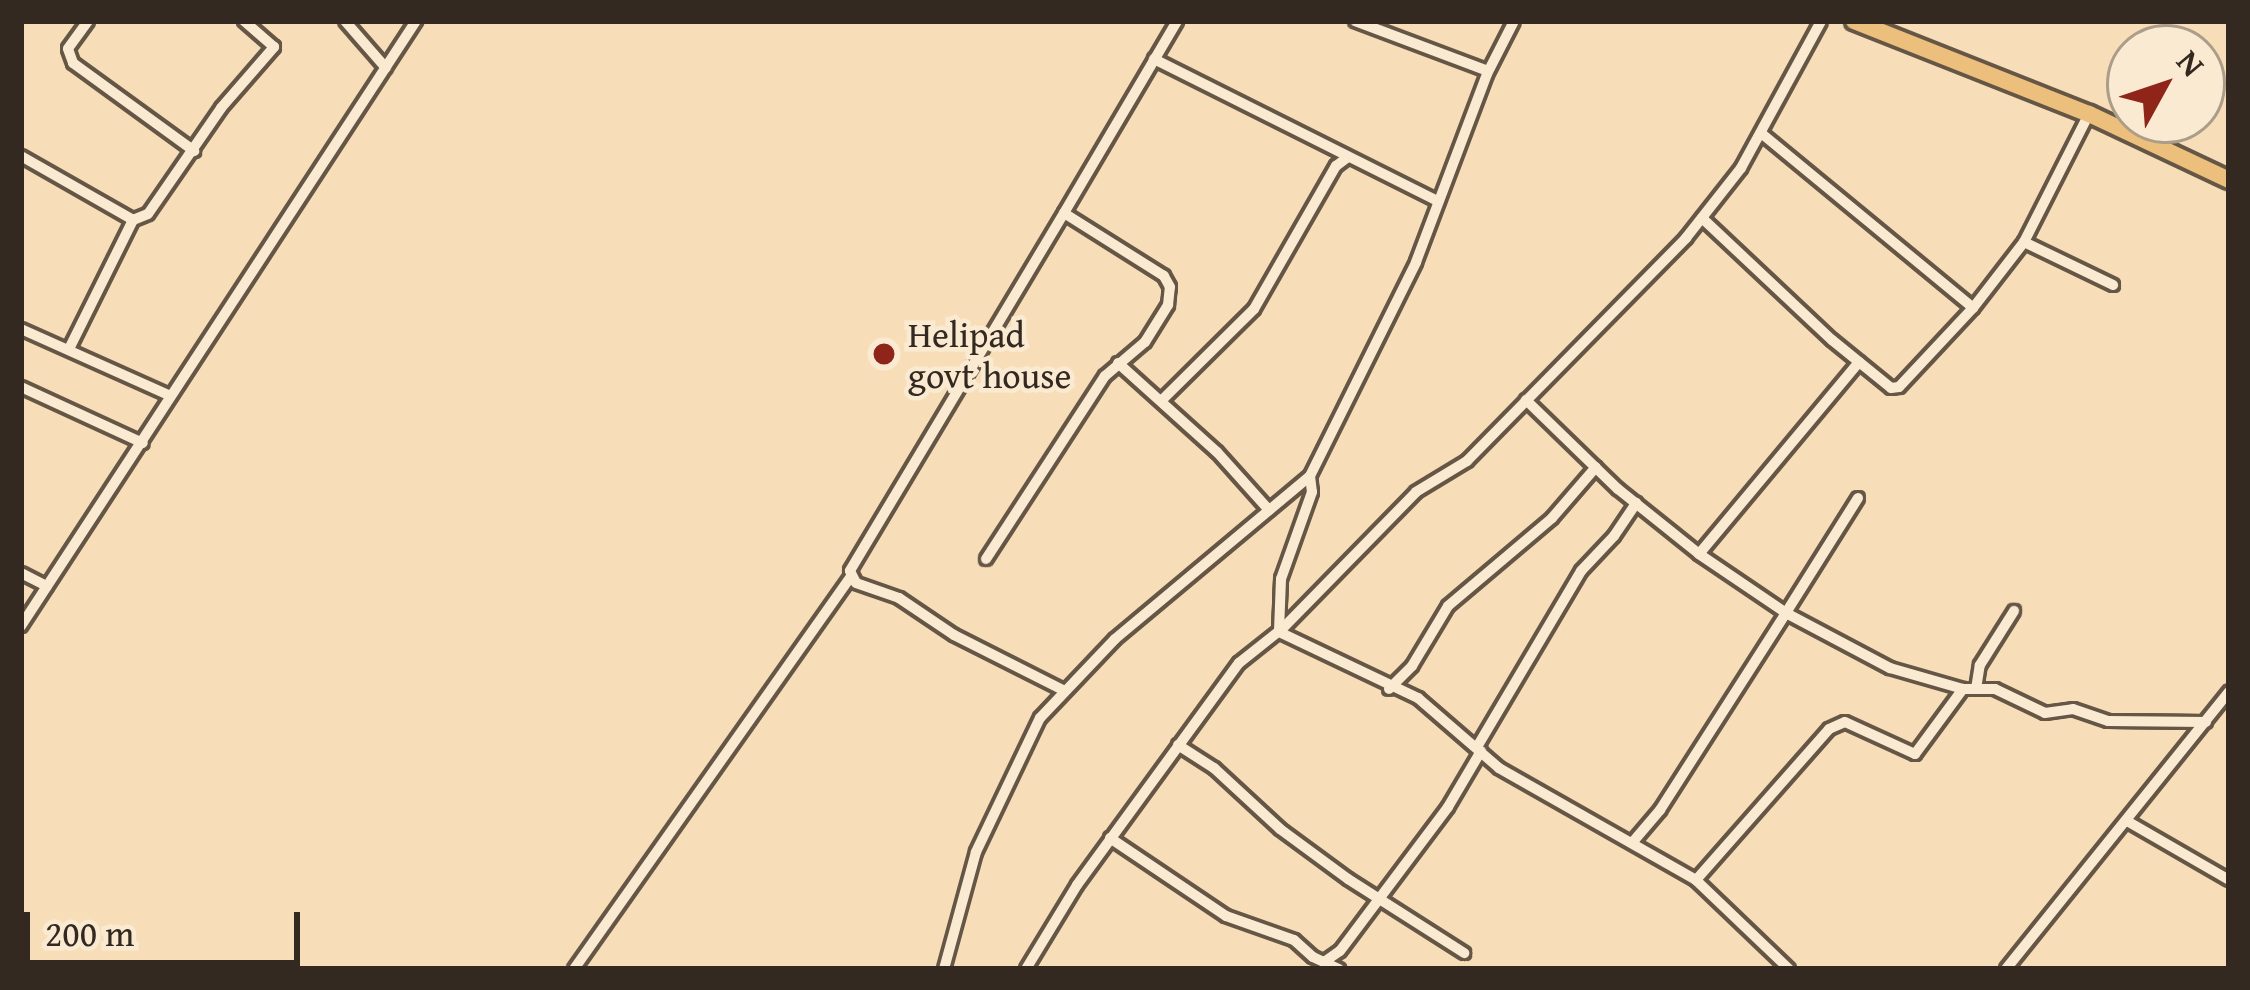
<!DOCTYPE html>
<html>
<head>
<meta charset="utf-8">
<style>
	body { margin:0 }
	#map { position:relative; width:2250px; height:990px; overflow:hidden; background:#f8deb8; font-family:"Gentium Book Plus",serif }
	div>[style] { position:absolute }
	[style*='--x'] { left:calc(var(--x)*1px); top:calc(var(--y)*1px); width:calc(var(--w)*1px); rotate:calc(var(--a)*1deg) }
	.roads { filter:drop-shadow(3px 0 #655646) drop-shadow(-3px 0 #655646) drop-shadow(0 3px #655646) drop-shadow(0 -3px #655646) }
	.minor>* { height:10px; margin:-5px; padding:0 5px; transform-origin:5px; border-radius:5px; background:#faead1 }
	.primary>* { height:16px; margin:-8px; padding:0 8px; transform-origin:8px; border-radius:8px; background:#ecbf7c }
	.dots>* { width:33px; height:33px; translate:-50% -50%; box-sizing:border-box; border:6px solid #faead1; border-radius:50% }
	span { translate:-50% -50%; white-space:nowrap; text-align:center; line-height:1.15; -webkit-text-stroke:9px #faead1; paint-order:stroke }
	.poi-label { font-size:36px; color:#342920 }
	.left { translate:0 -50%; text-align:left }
	.frame { position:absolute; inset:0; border:24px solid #342920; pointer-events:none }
	.north { position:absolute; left:2106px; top:24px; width:120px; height:120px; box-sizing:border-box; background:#faead1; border:3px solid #ab9d8a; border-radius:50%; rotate:50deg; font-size:33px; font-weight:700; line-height:48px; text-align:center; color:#342920 }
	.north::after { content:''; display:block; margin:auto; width:42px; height:54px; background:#8f2418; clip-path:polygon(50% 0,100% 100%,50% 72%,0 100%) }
	.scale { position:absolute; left:24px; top:912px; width:276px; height:54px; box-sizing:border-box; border:6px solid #342920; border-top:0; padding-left:15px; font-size:36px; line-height:42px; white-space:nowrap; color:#342920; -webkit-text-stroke:9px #faead1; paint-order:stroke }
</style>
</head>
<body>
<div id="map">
	<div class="roads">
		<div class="minor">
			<div style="--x:88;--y:21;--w:34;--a:126"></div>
			<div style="--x:68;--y:49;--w:15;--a:70"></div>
			<div style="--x:73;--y:63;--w:150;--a:36"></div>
			<div style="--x:345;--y:21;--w:62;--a:48.9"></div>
			<div style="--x:1355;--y:21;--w:142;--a:20.6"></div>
			<div style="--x:1154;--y:59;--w:318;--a:26.6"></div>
			<div style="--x:1761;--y:133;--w:275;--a:39.5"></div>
			<div style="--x:1973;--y:308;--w:83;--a:-52.3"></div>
			<div style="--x:2024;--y:242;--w:144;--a:-63.1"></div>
			<div style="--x:21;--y:156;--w:129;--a:29.7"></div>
			<div style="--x:1064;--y:213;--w:417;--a:120.9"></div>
			<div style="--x:850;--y:571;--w:13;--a:63"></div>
			<div style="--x:856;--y:583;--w:46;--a:19.2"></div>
			<div style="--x:899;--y:598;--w:66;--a:33.9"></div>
			<div style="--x:954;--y:635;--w:124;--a:26.8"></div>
			<div style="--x:1702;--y:218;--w:178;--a:43.2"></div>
			<div style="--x:1832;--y:340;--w:76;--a:39.1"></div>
			<div style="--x:1891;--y:388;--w:8;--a:-7"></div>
			<div style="--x:1899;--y:387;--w:108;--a:-46.9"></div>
			<div style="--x:2024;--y:242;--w:99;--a:25.8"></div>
			<div style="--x:21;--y:329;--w:164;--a:24.1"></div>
			<div style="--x:70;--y:347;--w:142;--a:-63.6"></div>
			<div style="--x:133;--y:220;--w:16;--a:-22"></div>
			<div style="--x:148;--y:214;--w:129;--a:-55.4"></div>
			<div style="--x:221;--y:108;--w:81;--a:-49"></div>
			<div style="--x:274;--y:47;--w:40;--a:-139"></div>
			<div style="--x:1118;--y:363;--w:133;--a:42"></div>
			<div style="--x:1217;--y:452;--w:78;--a:48.1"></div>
			<div style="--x:21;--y:387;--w:134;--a:24.7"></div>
			<div style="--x:1526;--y:400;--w:128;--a:44.1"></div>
			<div style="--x:1618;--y:489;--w:104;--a:38.7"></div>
			<div style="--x:1699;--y:554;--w:105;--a:34.1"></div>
			<div style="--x:1786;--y:613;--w:234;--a:122.6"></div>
			<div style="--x:1660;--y:810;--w:43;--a:130.3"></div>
			<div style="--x:1161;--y:401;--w:131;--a:-44.7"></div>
			<div style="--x:1254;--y:309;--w:165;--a:-60.2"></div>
			<div style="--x:1336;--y:166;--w:15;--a:-37"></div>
			<div style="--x:1310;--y:476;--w:16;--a:83"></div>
			<div style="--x:1312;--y:492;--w:92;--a:109.6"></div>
			<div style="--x:1281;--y:579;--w:53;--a:92.2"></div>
			<div style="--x:1279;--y:632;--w:154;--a:25.4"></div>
			<div style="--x:1418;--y:698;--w:107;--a:40.8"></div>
			<div style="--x:1499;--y:768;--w:227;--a:29.6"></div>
			<div style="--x:1858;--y:498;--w:136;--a:122.1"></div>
			<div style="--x:1786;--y:613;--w:118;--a:27.9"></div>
			<div style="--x:1890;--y:668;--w:76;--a:16"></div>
			<div style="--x:1963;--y:689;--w:32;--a:0"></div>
			<div style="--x:1995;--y:689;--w:55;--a:25.6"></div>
			<div style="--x:2045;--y:713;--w:28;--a:-8"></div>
			<div style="--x:2073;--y:709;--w:37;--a:19"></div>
			<div style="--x:2108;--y:721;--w:98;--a:0.6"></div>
			<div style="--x:1699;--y:554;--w:250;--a:-50.2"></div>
			<div style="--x:986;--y:559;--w:218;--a:-57"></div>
			<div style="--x:1105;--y:376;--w:52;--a:-40.4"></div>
			<div style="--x:1145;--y:342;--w:44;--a:-58.1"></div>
			<div style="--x:1168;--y:305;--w:18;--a:-84"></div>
			<div style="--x:1170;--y:287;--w:13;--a:-119"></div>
			<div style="--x:1164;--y:276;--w:118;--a:-147.8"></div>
			<div style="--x:1064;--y:213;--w:223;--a:-59.5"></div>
			<div style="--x:21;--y:573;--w:29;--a:27"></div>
			<div style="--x:21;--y:626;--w:723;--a:-56.86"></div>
			<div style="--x:1389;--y:689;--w:33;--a:-45"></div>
			<div style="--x:1412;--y:666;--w:70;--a:-59"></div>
			<div style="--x:1448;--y:606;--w:136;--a:-40.2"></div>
			<div style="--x:1552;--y:518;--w:67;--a:-49.2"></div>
			<div style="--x:1976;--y:689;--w:24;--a:-81"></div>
			<div style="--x:1980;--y:665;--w:64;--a:-57.8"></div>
			<div style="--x:1178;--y:745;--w:43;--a:32.6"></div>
			<div style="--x:1214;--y:768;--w:90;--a:42.7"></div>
			<div style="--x:1280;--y:829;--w:84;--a:36.3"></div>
			<div style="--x:1348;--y:879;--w:138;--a:32.5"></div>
			<div style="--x:1477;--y:747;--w:204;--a:-59.4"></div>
			<div style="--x:1581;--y:571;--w:48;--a:-46.7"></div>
			<div style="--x:1614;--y:536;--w:40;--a:-56"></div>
			<div style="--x:2127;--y:821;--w:118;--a:30"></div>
			<div style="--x:1110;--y:838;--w:140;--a:33.9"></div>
			<div style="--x:1226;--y:916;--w:72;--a:19.4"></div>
			<div style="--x:1294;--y:940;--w:25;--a:42"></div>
			<div style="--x:1313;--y:957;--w:29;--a:25"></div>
			<div style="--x:1324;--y:962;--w:19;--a:-35"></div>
			<div style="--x:1340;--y:951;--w:180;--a:-53.1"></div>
			<div style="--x:1448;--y:807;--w:65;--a:-59.5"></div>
			<div style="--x:574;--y:969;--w:481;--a:-54.8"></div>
			<div style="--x:944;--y:969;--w:121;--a:-74.7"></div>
			<div style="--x:976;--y:852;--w:148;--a:-64.5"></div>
			<div style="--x:1040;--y:718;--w:109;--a:-46.5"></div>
			<div style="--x:1115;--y:639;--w:254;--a:-39.9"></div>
			<div style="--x:1310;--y:476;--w:239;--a:-63.6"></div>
			<div style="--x:1416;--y:262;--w:201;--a:-69.3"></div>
			<div style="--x:1487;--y:74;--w:59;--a:-63"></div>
			<div style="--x:1026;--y:969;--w:98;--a:-58.7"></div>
			<div style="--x:1077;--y:885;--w:275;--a:-53.9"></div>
			<div style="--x:1239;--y:663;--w:56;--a:-38.5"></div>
			<div style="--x:1283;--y:628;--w:190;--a:-45.6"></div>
			<div style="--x:1416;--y:492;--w:60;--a:-31.3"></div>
			<div style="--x:1467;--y:461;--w:313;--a:-45.5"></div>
			<div style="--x:1686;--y:238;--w:89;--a:-51.8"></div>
			<div style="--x:1741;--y:168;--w:167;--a:-61.4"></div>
			<div style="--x:1789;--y:969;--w:129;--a:-136.3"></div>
			<div style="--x:1696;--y:880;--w:201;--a:-48.6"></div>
			<div style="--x:1829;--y:729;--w:17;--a:-24"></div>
			<div style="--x:1845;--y:722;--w:77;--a:24.6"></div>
			<div style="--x:1915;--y:754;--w:81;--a:-53.6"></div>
			<div style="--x:2006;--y:969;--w:356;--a:-51.2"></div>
		</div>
		<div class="primary">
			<div style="--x:1854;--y:21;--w:253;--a:21.6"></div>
			<div style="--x:2089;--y:114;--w:155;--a:25.2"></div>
		</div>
	</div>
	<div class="dots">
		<div style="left:884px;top:354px;background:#8f2418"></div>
	</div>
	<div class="poi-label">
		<span class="left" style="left:908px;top:354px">Helipad<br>govt house</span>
	</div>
	<div class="frame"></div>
	<div class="north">N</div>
	<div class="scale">200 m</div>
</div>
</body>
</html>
